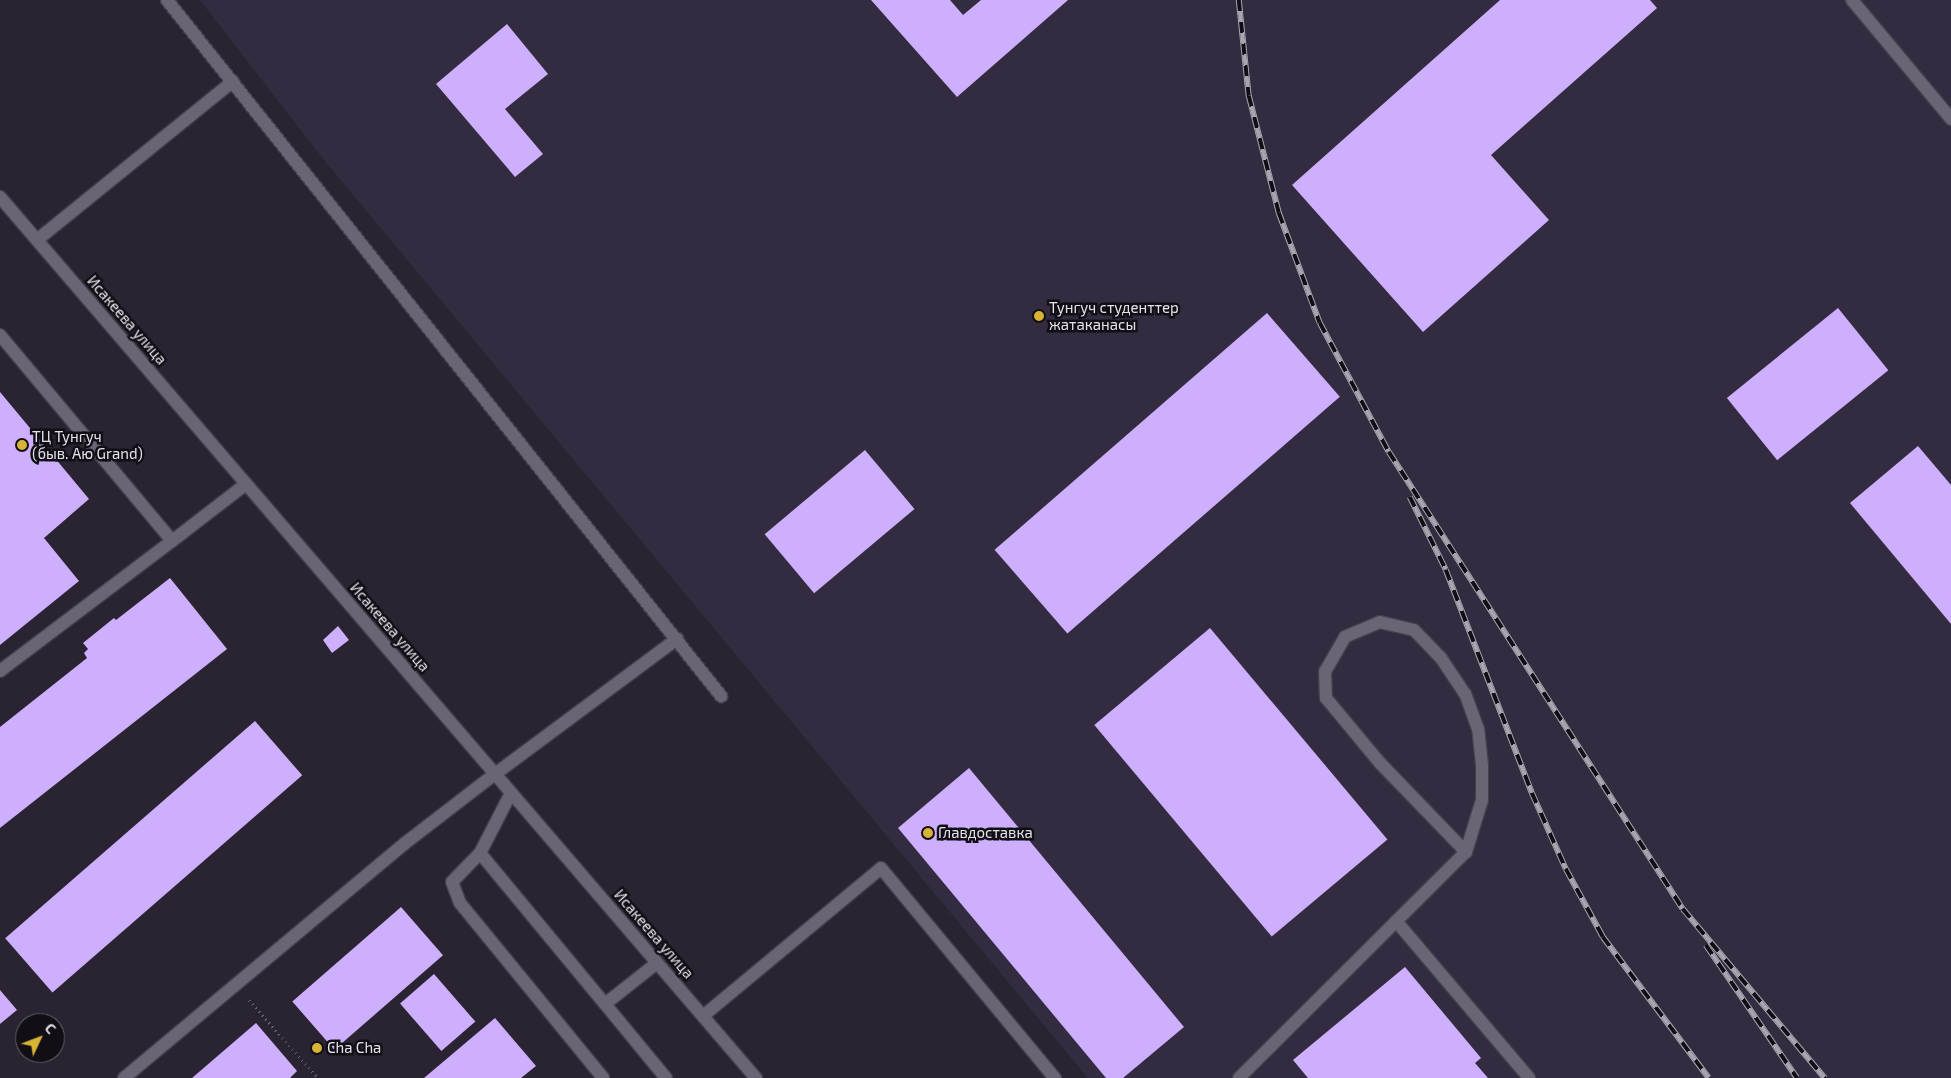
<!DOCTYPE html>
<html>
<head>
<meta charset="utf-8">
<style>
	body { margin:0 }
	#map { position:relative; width:1951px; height:1078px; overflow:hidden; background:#2a2432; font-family:"Exo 2",sans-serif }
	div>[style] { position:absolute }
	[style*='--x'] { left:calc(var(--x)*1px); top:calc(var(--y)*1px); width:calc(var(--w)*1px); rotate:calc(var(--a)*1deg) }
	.built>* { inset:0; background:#332c40 }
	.building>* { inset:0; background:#cdaffe; transform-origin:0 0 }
	.path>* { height:3px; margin-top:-1.5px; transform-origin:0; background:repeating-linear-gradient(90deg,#686370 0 1px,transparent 0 5px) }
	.roads { filter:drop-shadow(1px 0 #45404c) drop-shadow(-1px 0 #45404c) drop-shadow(0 1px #45404c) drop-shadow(0 -1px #45404c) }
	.lane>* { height:12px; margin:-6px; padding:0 6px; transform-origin:6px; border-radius:6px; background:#6a6474 }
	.street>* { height:12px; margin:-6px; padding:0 6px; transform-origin:6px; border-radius:6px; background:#6a6474 }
	.secondary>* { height:12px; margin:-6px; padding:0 6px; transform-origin:6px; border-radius:6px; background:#6a6474 }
	.rail>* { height:5.5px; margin-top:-2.75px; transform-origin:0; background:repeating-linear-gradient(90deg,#110f15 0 11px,#a9a5b0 0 22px); box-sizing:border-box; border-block:1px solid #a9a5b0 }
	.dots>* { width:14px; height:14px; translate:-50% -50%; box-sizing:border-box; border:2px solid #110f15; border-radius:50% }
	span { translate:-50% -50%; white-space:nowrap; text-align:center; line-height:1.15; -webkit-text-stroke:5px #110f15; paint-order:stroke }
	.poi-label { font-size:15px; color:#e5e2ec }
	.left { translate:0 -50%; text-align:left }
	.street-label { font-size:15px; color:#e5e2ec }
	.north { position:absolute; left:15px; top:1013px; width:50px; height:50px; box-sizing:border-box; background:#110f15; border:1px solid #66636b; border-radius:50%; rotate:47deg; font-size:14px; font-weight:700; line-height:20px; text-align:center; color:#e5e2ec }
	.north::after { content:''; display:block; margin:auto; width:18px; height:22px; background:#d9b334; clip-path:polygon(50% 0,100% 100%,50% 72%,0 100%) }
</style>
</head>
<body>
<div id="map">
	<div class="built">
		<div style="clip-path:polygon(200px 0,1951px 0,1951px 1078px,1088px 1078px,320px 155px)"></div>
	</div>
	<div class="building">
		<div style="clip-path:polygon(871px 0,950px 0,963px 15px,981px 0,1068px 0,957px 97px)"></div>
		<div style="clip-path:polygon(1500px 0,1650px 0,1657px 8px,1491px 155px,1549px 220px,1423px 332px,1292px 185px)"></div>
		<div style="clip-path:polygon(507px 24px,548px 74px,505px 109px,543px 154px,515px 177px,436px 84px)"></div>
		<div style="left:1838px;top:308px;width:80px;height:143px;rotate:51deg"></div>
		<div style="left:1267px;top:313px;width:111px;height:361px;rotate:49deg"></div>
		<div style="clip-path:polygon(0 392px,89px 499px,44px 538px,79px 581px,0 645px)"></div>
		<div style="clip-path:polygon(1918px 446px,1951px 485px,1951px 624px,1850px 503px)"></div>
		<div style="left:865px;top:450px;width:77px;height:131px;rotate:50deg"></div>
		<div style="clip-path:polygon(170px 578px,227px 649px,0 828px,0 727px,87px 658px,84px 653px,88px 649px,83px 643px,114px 618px,116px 620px)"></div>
		<div style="clip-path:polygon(338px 626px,349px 640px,332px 653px,323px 640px)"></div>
		<div style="left:1210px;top:628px;width:276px;height:151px;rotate:50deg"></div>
		<div style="left:255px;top:721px;width:72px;height:331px;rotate:49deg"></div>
		<div style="clip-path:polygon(969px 768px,1184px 1027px,1123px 1078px,1106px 1078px,898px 828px)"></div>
		<div style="left:401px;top:907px;width:64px;height:144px;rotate:49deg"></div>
		<div style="clip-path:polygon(1405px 967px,1481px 1058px,1475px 1063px,1488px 1078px,1308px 1078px,1293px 1060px)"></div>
		<div style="left:434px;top:974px;width:63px;height:45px;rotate:49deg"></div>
		<div style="clip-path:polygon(0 990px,17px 1010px,0 1024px)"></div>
		<div style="clip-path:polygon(495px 1018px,536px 1066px,521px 1078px,424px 1078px)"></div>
		<div style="clip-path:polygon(256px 1023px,297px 1071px,290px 1078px,192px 1078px)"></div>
	</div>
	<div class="path">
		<div style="--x:249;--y:1000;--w:104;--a:48.5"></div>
	</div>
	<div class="roads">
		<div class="lane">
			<div style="--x:167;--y:0;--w:890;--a:51.48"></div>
			<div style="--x:37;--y:240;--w:252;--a:-39"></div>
			<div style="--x:0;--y:335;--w:268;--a:50.1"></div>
			<div style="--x:172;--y:541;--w:93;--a:-37.6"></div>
			<div style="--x:0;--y:671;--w:216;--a:-37.1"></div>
			<div style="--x:495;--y:774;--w:227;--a:-36.6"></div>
			<div style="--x:511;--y:793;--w:68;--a:117.3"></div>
			<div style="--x:480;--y:853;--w:196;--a:50.4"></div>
			<div style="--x:605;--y:1004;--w:66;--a:-38.3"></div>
			<div style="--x:480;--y:853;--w:40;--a:134"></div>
			<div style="--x:452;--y:882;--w:22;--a:69"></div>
			<div style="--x:460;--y:903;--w:226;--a:50.7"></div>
			<div style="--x:1396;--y:921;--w:206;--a:49.7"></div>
			<div style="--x:605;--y:1004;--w:96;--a:50.5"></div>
			<div style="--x:703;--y:1016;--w:231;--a:-39.7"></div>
			<div style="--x:881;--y:868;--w:273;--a:50.4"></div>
			<div style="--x:1239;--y:1078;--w:320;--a:-44.9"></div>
			<div style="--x:1466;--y:852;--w:54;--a:-72.9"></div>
			<div style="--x:1482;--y:800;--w:35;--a:-90"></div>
			<div style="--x:1482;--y:765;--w:36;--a:-96"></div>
			<div style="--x:1478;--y:729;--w:37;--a:-110"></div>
			<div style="--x:1465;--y:694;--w:43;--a:-123.7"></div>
			<div style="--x:1441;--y:658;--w:39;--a:-134"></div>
			<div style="--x:1414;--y:630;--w:35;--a:-167"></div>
			<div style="--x:1380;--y:622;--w:38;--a:157"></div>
			<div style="--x:1345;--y:637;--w:39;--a:120"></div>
			<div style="--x:1325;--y:671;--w:27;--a:88"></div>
			<div style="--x:1326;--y:698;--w:85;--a:50.3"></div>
			<div style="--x:1380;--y:763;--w:124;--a:46"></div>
		</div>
		<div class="street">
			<div style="--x:1852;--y:0;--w:155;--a:50.2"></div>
			<div style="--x:124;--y:1078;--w:365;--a:-39.9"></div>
			<div style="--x:404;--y:844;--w:115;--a:-37.6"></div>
		</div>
		<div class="secondary">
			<div style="--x:0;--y:197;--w:1161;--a:49.37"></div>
		</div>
	</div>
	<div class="rail">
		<div style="--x:1239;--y:0;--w:97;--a:84.1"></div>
		<div style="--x:1249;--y:96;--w:121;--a:75.6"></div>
		<div style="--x:1279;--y:213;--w:117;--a:69.6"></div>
		<div style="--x:1320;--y:323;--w:146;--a:61.9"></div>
		<div style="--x:1389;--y:452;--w:543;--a:57.25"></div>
		<div style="--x:1683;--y:909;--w:221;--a:50"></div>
		<div style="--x:1410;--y:497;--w:81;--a:63.7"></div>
		<div style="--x:1446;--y:570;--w:239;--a:68.9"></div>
		<div style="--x:1532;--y:793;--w:83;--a:65.9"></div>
		<div style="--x:1566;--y:869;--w:77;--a:61.4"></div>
		<div style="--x:1603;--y:937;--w:176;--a:53.1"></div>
		<div style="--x:1706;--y:945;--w:161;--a:55.6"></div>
	</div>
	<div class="dots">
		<div style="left:1039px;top:316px;background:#d9b334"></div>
		<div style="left:22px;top:445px;background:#d9b334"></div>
		<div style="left:928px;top:833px;background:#d9b334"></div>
		<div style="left:317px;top:1048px;background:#d9b334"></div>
	</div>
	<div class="poi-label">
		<span class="left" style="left:1049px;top:316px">Тунгуч студенттер<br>жатаканасы</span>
		<span class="left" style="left:32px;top:445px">ТЦ Тунгуч<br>(быв. Аю Grand)</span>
		<span class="left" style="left:938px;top:833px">Главдоставка</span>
		<span class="left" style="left:327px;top:1048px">Cha Cha</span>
	</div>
	<div class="street-label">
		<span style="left:127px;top:320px;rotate:49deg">Исакеева улица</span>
		<span style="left:390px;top:627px;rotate:49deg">Исакеева улица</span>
		<span style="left:654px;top:934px;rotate:49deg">Исакеева улица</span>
	</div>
	<div class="north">С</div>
</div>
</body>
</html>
